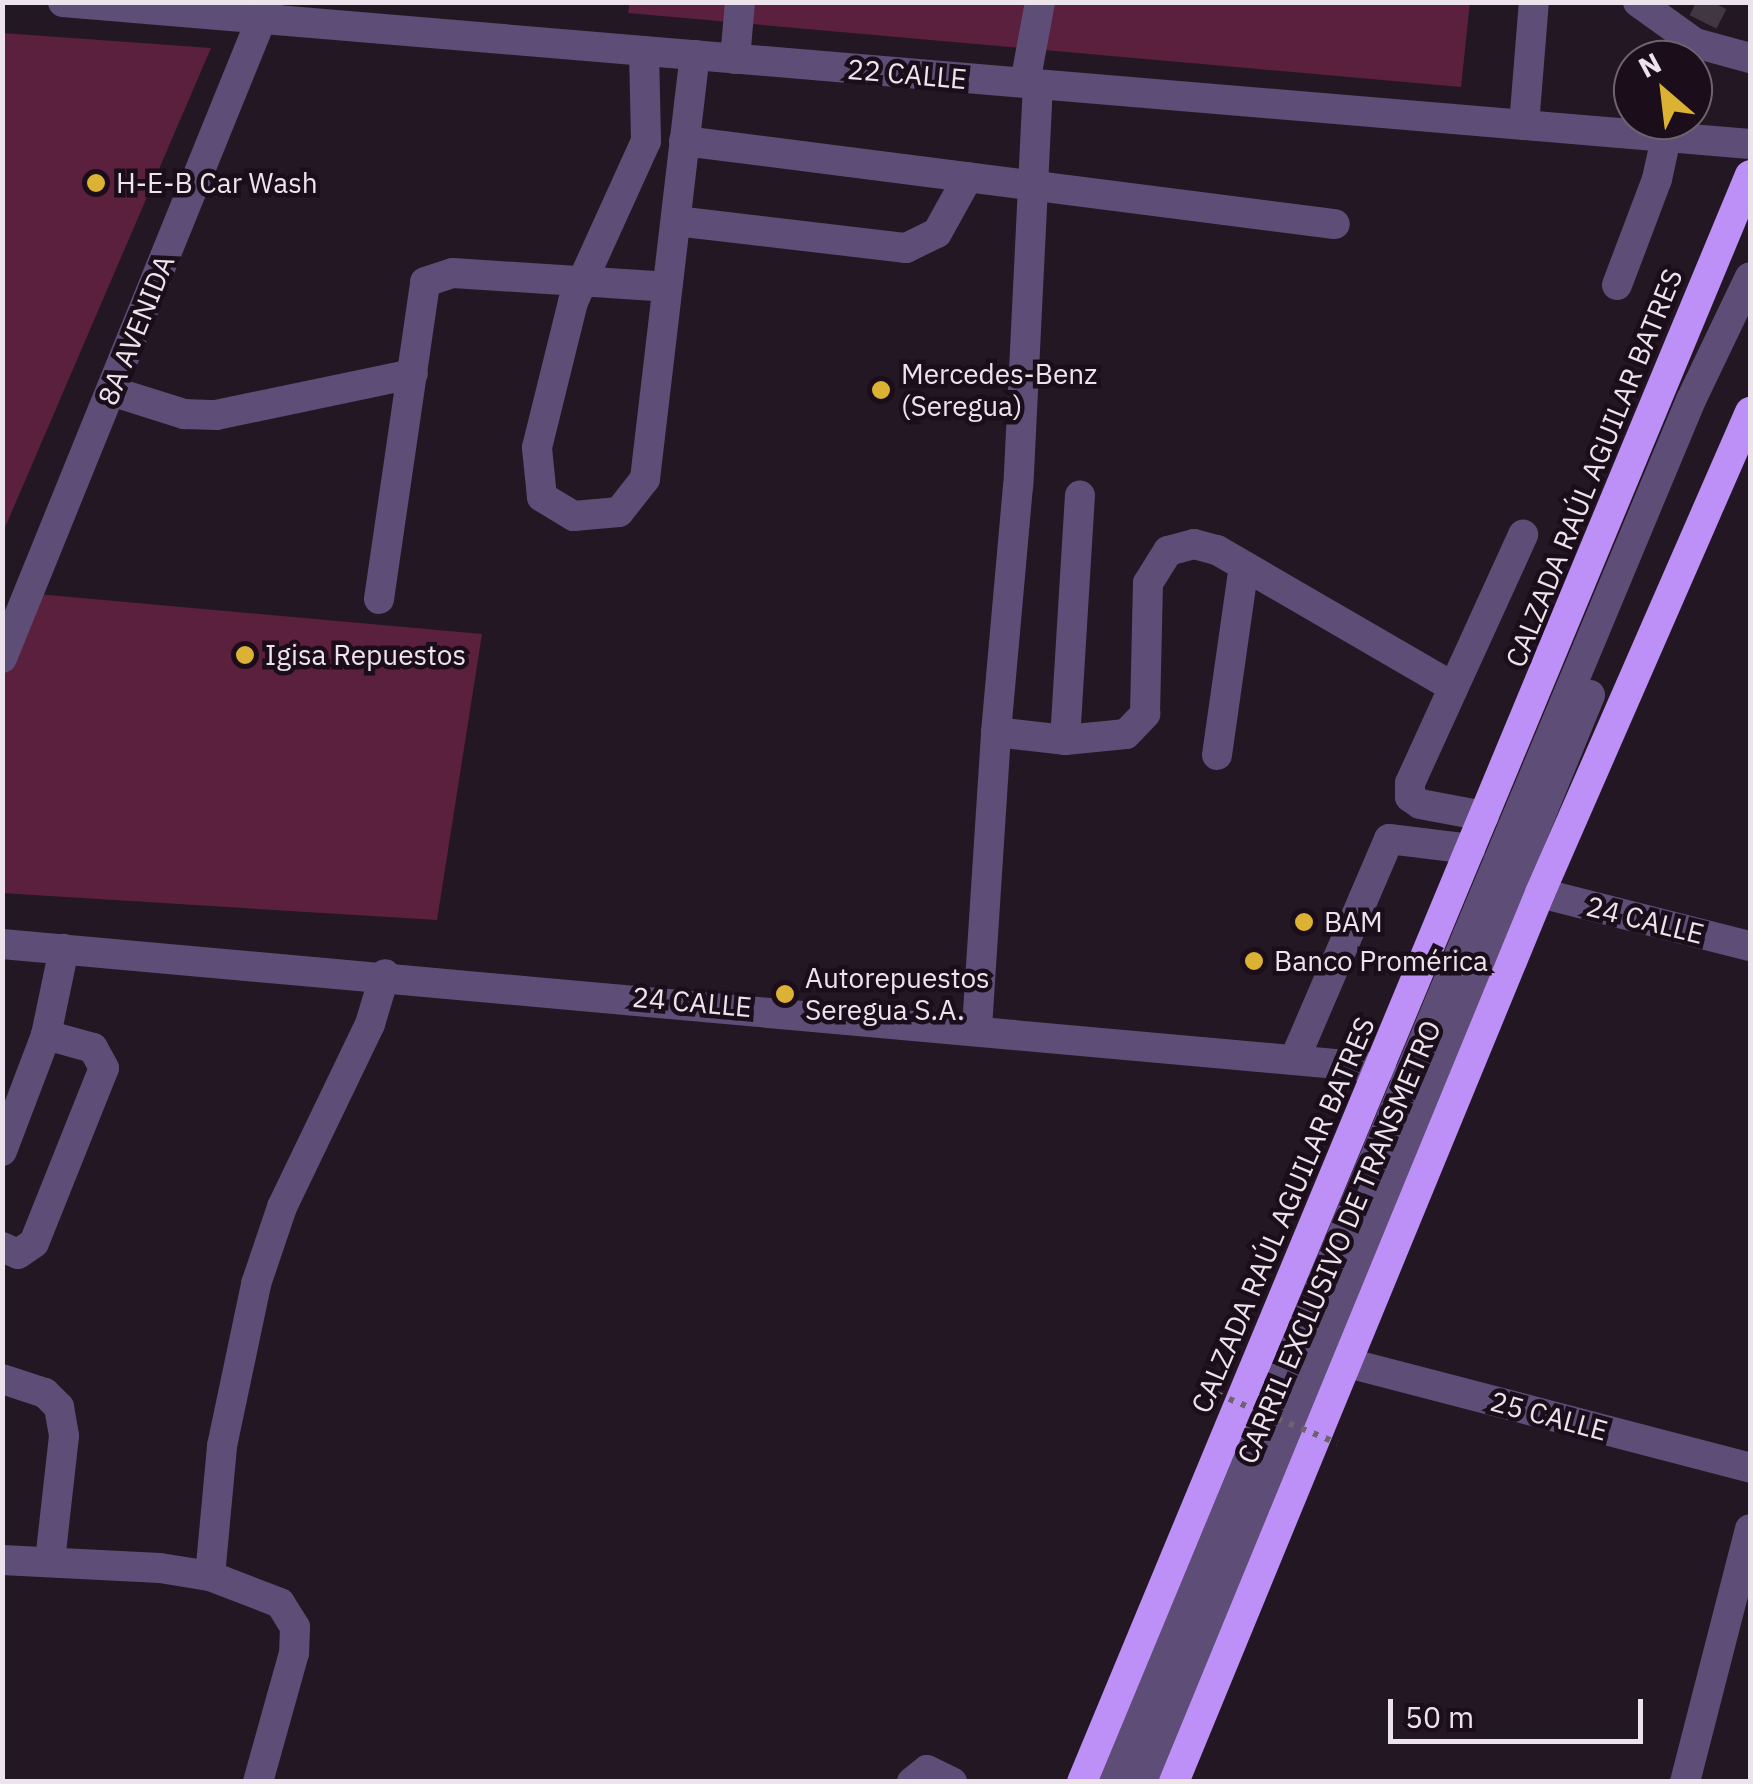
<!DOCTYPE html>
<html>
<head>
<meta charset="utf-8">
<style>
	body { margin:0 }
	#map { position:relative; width:1753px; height:1784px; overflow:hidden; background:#241724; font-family:"IBM Plex Sans",sans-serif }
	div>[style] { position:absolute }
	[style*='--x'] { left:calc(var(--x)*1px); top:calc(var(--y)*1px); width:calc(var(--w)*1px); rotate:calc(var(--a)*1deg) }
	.building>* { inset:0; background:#5b203d }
	.minor-tunnel>* { height:30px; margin-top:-15px; transform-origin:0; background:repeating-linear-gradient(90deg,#423642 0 30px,transparent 0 45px) }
	.minor>* { height:30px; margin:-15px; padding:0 15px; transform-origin:15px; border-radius:15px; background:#5e4d77 }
	.highway>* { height:30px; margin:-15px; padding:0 15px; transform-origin:15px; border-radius:15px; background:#bd90f8 }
	.path-bridge>* { height:6px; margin-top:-3px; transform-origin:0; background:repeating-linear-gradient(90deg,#6e626e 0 5px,transparent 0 13px) }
	.dots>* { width:28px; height:28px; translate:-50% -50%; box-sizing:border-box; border:5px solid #1b0e1a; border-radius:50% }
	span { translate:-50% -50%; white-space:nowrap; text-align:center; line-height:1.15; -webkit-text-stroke:9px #1b0e1a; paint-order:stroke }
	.street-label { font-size:28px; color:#ede3ec }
	.poi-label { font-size:28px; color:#ede3ec }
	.left { translate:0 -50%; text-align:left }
	.frame { position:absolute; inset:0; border:5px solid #ede3ec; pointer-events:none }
	.north { position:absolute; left:1613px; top:40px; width:100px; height:100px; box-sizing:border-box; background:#1b0e1a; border:2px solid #6f636e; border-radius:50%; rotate:332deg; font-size:28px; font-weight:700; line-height:40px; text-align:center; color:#ede3ec }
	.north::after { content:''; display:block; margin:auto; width:35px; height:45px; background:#dbb233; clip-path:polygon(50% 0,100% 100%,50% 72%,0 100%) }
	.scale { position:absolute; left:1388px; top:1699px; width:255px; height:45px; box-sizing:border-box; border:5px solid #ede3ec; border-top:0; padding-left:12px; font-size:30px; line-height:35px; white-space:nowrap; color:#ede3ec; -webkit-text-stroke:8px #1b0e1a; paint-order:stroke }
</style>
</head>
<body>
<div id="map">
	<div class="building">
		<div style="clip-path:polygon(630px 2px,1470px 2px,1461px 87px,628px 13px)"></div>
		<div style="clip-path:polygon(2px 33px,211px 48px,3px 532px,2px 531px)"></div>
		<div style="clip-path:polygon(37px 594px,482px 634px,437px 920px,2px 893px,2px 677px)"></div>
	</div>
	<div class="minor-tunnel">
		<div style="--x:1703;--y:22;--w:22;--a:-63"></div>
	</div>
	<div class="minor">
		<div style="--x:63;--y:2;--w:1693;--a:4.81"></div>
		<div style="--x:1638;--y:2;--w:70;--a:35.7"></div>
		<div style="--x:1695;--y:43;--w:57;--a:15.3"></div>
		<div style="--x:644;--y:51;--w:90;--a:88.7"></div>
		<div style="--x:646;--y:141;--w:177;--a:114.4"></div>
		<div style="--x:573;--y:302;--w:150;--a:103.9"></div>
		<div style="--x:537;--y:448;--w:49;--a:84.2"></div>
		<div style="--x:542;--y:497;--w:37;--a:31"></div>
		<div style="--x:574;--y:516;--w:45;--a:-5.1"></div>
		<div style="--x:619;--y:512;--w:42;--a:-51.8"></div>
		<div style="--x:645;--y:479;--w:427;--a:-83.3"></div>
		<div style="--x:735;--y:59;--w:57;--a:-85"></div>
		<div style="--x:1025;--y:83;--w:82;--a:-79.5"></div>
		<div style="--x:1038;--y:84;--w:402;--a:92.8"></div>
		<div style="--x:1018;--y:486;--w:247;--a:95.1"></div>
		<div style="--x:996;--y:732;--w:69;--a:6.6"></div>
		<div style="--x:1065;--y:740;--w:61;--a:-5.6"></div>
		<div style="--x:1126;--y:734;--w:28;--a:-46"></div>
		<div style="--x:1145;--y:714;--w:131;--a:-88.7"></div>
		<div style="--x:1148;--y:583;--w:38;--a:-58"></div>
		<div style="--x:1168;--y:551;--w:27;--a:-15"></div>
		<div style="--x:1194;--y:544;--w:24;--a:15"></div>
		<div style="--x:1217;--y:550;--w:273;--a:30.1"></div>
		<div style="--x:1524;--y:125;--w:123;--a:-85.4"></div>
		<div style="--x:684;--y:141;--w:656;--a:7.27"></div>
		<div style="--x:676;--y:221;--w:232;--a:6.7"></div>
		<div style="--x:906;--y:248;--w:34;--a:-26"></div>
		<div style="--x:937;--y:233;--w:64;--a:-61"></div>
		<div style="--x:1617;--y:285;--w:113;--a:-69.3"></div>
		<div style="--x:1657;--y:179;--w:60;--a:-77.6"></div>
		<div style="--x:111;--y:391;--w:77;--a:17.5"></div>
		<div style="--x:184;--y:414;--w:32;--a:2"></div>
		<div style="--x:216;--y:415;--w:201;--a:-11.8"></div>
		<div style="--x:379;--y:599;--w:320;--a:-81.7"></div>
		<div style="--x:425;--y:282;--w:29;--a:-18"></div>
		<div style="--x:453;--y:273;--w:214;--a:3.7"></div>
		<div style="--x:2;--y:658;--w:705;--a:-67.91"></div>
		<div style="--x:1065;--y:740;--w:245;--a:-86.5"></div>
		<div style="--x:1217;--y:755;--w:191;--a:-81.9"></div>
		<div style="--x:1484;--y:816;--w:65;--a:-169.4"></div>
		<div style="--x:1420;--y:804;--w:12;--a:-145"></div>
		<div style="--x:1410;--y:797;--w:14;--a:-90"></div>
		<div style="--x:1410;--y:783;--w:273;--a:-65.5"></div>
		<div style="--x:1540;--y:893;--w:217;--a:14.2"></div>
		<div style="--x:2;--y:944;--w:1385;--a:5.14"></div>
		<div style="--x:977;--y:1028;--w:297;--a:-86.3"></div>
		<div style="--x:1296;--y:1056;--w:236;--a:-66.8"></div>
		<div style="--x:1389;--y:839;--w:82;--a:7"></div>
		<div style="--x:2;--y:1151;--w:124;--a:-69.2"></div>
		<div style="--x:46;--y:1035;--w:88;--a:-78.2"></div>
		<div style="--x:2;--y:1247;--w:17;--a:24"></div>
		<div style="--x:18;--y:1254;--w:19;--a:-35"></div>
		<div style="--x:34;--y:1243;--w:188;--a:-68.2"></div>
		<div style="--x:104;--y:1068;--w:23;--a:-119"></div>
		<div style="--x:93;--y:1048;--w:49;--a:-164.5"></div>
		<div style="--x:1348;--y:1363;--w:415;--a:14.6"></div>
		<div style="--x:2;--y:1379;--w:45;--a:18"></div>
		<div style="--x:45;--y:1393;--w:20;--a:45"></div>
		<div style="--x:59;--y:1407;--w:29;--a:80"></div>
		<div style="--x:64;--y:1436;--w:126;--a:96.4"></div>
		<div style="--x:2;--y:1560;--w:158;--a:2.9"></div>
		<div style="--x:160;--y:1568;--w:51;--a:9.1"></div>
		<div style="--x:210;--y:1576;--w:75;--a:21.1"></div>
		<div style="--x:280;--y:1603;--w:28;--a:58"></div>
		<div style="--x:295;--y:1627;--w:26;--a:92"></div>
		<div style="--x:294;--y:1653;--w:134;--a:105.6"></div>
		<div style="--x:210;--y:1576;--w:131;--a:-84.7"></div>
		<div style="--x:222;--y:1446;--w:166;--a:-78.1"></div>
		<div style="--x:256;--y:1284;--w:81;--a:-71.3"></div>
		<div style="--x:282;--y:1207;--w:203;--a:-64.3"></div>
		<div style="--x:370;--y:1024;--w:52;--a:-73.3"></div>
		<div style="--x:912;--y:1782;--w:19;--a:-39"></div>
		<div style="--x:927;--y:1770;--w:28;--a:26"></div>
		<div style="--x:1114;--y:1782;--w:1498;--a:-67.34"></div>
		<div style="--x:1691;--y:400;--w:136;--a:-64.4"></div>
		<div style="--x:1144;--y:1782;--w:1175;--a:-67.69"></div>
		<div style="--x:1685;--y:1782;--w:261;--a:-75.6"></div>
	</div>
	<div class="highway">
		<div style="--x:1082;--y:1782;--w:1740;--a:-67.43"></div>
		<div style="--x:1174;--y:1782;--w:961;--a:-67.62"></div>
		<div style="--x:1540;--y:893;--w:525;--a:-66.41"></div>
	</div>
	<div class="path-bridge">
		<div style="--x:1217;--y:1394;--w:130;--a:22.2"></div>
	</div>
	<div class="dots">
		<div style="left:96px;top:183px;background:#dbb233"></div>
		<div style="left:881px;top:390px;background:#dbb233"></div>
		<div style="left:245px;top:655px;background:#dbb233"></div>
		<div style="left:1304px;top:922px;background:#dbb233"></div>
		<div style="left:1254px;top:961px;background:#dbb233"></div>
		<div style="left:785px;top:994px;background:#dbb233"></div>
	</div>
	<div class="street-label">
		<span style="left:907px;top:74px;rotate:5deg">22 CALLE</span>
		<span style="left:136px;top:330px;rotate:-68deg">8A AVENIDA</span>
		<span style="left:1594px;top:468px;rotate:-68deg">CALZADA RAÚL AGUILAR BATRES</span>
		<span style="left:1645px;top:920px;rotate:14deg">24 CALLE</span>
		<span style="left:692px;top:1002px;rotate:5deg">24 CALLE</span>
		<span style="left:1283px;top:1215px;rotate:-67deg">CALZADA RAÚL AGUILAR BATRES</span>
		<span style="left:1339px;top:1242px;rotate:-67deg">CARRIL EXCLUSIVO DE TRANSMETRO</span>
		<span style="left:1549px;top:1416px;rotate:15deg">25 CALLE</span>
	</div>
	<div class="poi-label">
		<span class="left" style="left:116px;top:183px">H-E-B Car Wash</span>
		<span class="left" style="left:901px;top:390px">Mercedes-Benz<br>(Seregua)</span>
		<span class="left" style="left:265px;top:655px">Igisa Repuestos</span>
		<span class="left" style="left:1324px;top:922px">BAM</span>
		<span class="left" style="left:1274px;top:961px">Banco Promérica</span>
		<span class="left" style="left:805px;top:994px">Autorepuestos<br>Seregua S.A.</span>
	</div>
	<div class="frame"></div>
	<div class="north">N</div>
	<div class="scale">50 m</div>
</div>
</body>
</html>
